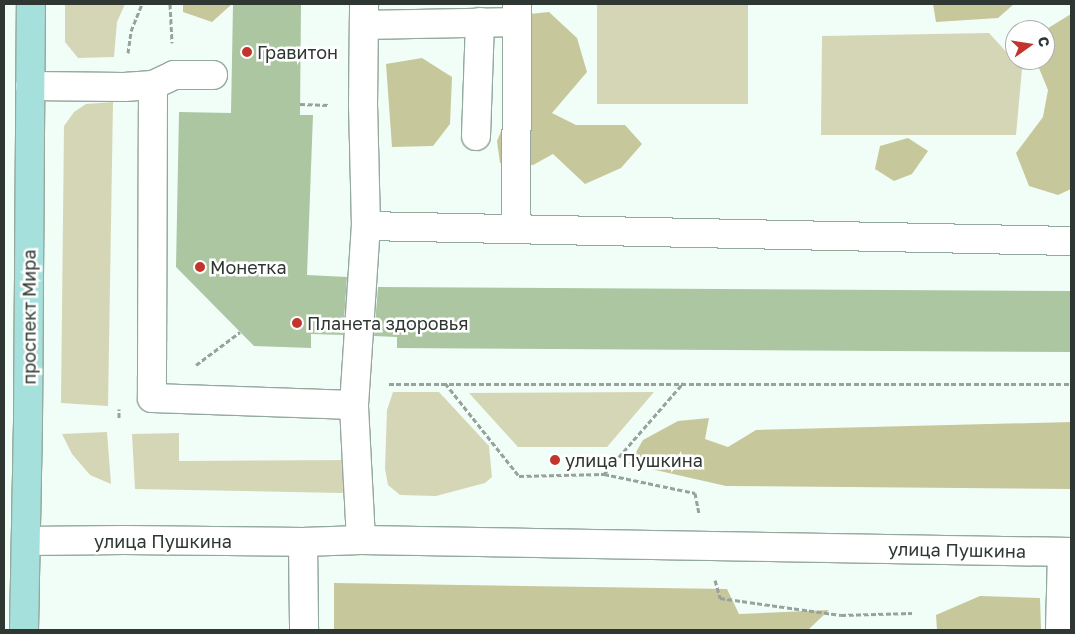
<!DOCTYPE html>
<html>
<head>
<meta charset="utf-8">
<style>
	body { margin:0 }
	#map { position:relative; width:1075px; height:634px; overflow:hidden; background:#f1fef7; font-family:"Golos Text",sans-serif }
	div>[style] { position:absolute }
	[style*='--x'] { left:calc(var(--x)*1px); top:calc(var(--y)*1px); width:calc(var(--w)*1px); rotate:calc(var(--a)*1deg) }
	.green>* { inset:0; background:#d5d6b6; transform-origin:0 0 }
	.forest>* { inset:0; background:#c6c79b }
	.building>* { inset:0; background:#acc6a1 }
	.path>* { height:3px; margin-top:-1.5px; transform-origin:0; background:repeating-linear-gradient(90deg,#97a29c 0 5px,transparent 0 7.5px) }
	.roads { filter:drop-shadow(1px 0 #93a99e) drop-shadow(-1px 0 #93a99e) drop-shadow(0 1px #93a99e) drop-shadow(0 -1px #93a99e) }
	.minor>* { height:28px; margin:-14px; padding:0 14px; transform-origin:14px; border-radius:14px; background:#fff }
	.major>* { height:28px; margin:-14px; padding:0 14px; transform-origin:14px; border-radius:14px; background:#a5e0dc }
	.dots>* { width:14px; height:14px; translate:-50% -50%; box-sizing:border-box; border:2px solid #fff; border-radius:50% }
	span { translate:-50% -50%; white-space:nowrap; text-align:center; line-height:1.15; -webkit-text-stroke:5px #fff; paint-order:stroke }
	.poi-label { font-size:18px; color:#2e3732 }
	.left { translate:0 -50%; text-align:left }
	.street-label { font-size:18px; color:#2e3732 }
	.frame { position:absolute; inset:0; border:5px solid #2e3732; pointer-events:none }
	.north { position:absolute; left:1005px; top:20px; width:50px; height:50px; box-sizing:border-box; background:#fff; border:1px solid #abafad; border-radius:50%; rotate:77deg; font-size:14px; font-weight:700; line-height:20px; text-align:center; color:#2e3732 }
	.north::after { content:''; display:block; margin:auto; width:18px; height:22px; background:#c3352c; clip-path:polygon(50% 0,100% 100%,50% 72%,0 100%) }
</style>
</head>
<body>
<div id="map">
	<div class="green">
		<div style="clip-path:polygon(65px 4px,125px 4px,117px 22px,114px 57px,78px 58px,65px 42px)"></div>
		<div style="left:597px;top:4px;width:151px;height:100px"></div>
		<div style="clip-path:polygon(989px 33px,1022px 69px,1016px 135px,821px 135px,822px 36px)"></div>
		<div style="clip-path:polygon(113px 102px,108px 406px,61px 403px,64px 126px,74px 112px,86px 104px)"></div>
		<div style="clip-path:polygon(393px 392px,439px 392px,489px 446px,492px 477px,485px 483px,436px 496px,400px 495px,388px 485px,385px 469px,387px 410px)"></div>
		<div style="clip-path:polygon(654px 392px,607px 447px,518px 447px,469px 393px)"></div>
		<div style="clip-path:polygon(107px 432px,111px 484px,90px 475px,72px 454px,62px 434px)"></div>
		<div style="clip-path:polygon(179px 433px,179px 461px,359px 460px,357px 479px,342px 493px,135px 489px,132px 434px)"></div>
	</div>
	<div class="forest">
		<div style="clip-path:polygon(183px 4px,232px 4px,212px 22px,183px 12px)"></div>
		<div style="clip-path:polygon(933px 4px,1014px 4px,998px 18px,936px 22px)"></div>
		<div style="clip-path:polygon(549px 12px,577px 38px,587px 72px,552px 113px,576px 125px,625px 125px,642px 144px,621px 168px,585px 184px,553px 154px,533px 165px,500px 163px,497px 141px,515px 98px,520px 15px)"></div>
		<div style="clip-path:polygon(1071px 14px,1071px 189px,1058px 195px,1029px 186px,1016px 153px,1043px 117px,1048px 90px,1036px 61px,1045px 60px,1045px 30px)"></div>
		<div style="clip-path:polygon(422px 58px,452px 77px,450px 124px,433px 146px,392px 147px,386px 64px)"></div>
		<div style="clip-path:polygon(908px 138px,928px 151px,912px 174px,894px 181px,875px 169px,880px 146px)"></div>
		<div style="clip-path:polygon(709px 418px,705px 439px,728px 447px,756px 430px,1071px 422px,1071px 489px,726px 486px,629px 464px,643px 440px,678px 421px)"></div>
		<div style="clip-path:polygon(334px 583px,727px 589px,739px 614px,829px 610px,808px 630px,334px 630px)"></div>
		<div style="clip-path:polygon(980px 596px,1040px 598px,1041px 630px,937px 630px,936px 615px)"></div>
	</div>
	<div class="building">
		<div style="clip-path:polygon(233px 4px,301px 4px,300px 115px,313px 115px,307px 275px,347px 277px,343px 335px,311px 334px,311px 348px,254px 346px,176px 267px,179px 112px,231px 113px)"></div>
		<div style="clip-path:polygon(378px 287px,1071px 291px,1071px 352px,397px 348px,397px 337px,374px 336px)"></div>
	</div>
	<div class="path">
		<div style="--x:170;--y:4;--w:39;--a:87"></div>
		<div style="--x:128;--y:53;--w:22;--a:-82"></div>
		<div style="--x:131;--y:31;--w:29;--a:-68"></div>
		<div style="--x:300;--y:104;--w:29;--a:2"></div>
		<div style="--x:196;--y:365;--w:55;--a:-36.9"></div>
		<div style="--x:445;--y:383;--w:119;--a:51.5"></div>
		<div style="--x:519;--y:476;--w:85;--a:-1.3"></div>
		<div style="--x:604;--y:474;--w:93;--a:11.8"></div>
		<div style="--x:695;--y:493;--w:20;--a:79"></div>
		<div style="--x:389;--y:384;--w:682;--a:0"></div>
		<div style="--x:119;--y:418;--w:9;--a:-90"></div>
		<div style="--x:604;--y:474;--w:121;--a:-49"></div>
		<div style="--x:715;--y:580;--w:19;--a:74"></div>
		<div style="--x:720;--y:598;--w:122;--a:8"></div>
		<div style="--x:841;--y:615;--w:71;--a:-1.6"></div>
	</div>
	<div class="roads">
		<div class="minor">
			<div style="--x:364;--y:25;--w:153;--a:-1.1"></div>
			<div style="--x:153;--y:85;--w:313;--a:90.2"></div>
			<div style="--x:152;--y:398;--w:202;--a:2"></div>
			<div style="--x:30;--y:86;--w:94;--a:0.6"></div>
			<div style="--x:124;--y:87;--w:29;--a:-4"></div>
			<div style="--x:153;--y:85;--w:23;--a:-25"></div>
			<div style="--x:174;--y:75;--w:39;--a:0"></div>
			<div style="--x:476;--y:136;--w:114;--a:-88"></div>
			<div style="--x:366;--y:226;--w:705;--a:1.22"></div>
			<div style="--x:516;--y:229;--w:225;--a:-89.7"></div>
			<div style="--x:361;--y:540;--w:135;--a:-93"></div>
			<div style="--x:354;--y:405;--w:179;--a:-86.2"></div>
			<div style="--x:366;--y:226;--w:120;--a:-91.4"></div>
			<div style="--x:363;--y:106;--w:102;--a:-89.4"></div>
			<div style="--x:26;--y:541;--w:98;--a:-0.6"></div>
			<div style="--x:124;--y:540;--w:179;--a:0.6"></div>
			<div style="--x:303;--y:542;--w:58;--a:-2"></div>
			<div style="--x:361;--y:540;--w:710;--a:0.97"></div>
			<div style="--x:303;--y:542;--w:88;--a:89.3"></div>
			<div style="--x:1060;--y:630;--w:78;--a:-88.5"></div>
		</div>
		<div class="major">
			<div style="--x:24;--y:630;--w:210;--a:-88.9"></div>
			<div style="--x:28;--y:420;--w:416;--a:-89.6"></div>
		</div>
	</div>
	<div class="dots">
		<div style="left:247px;top:52px;background:#c3352c"></div>
		<div style="left:200px;top:267px;background:#c3352c"></div>
		<div style="left:297px;top:323px;background:#c3352c"></div>
		<div style="left:555px;top:460px;background:#c3352c"></div>
	</div>
	<div class="poi-label">
		<span class="left" style="left:257px;top:52px">Гравитон</span>
		<span class="left" style="left:210px;top:267px">Монетка</span>
		<span class="left" style="left:307px;top:323px">Планета здоровья</span>
		<span class="left" style="left:565px;top:460px">улица Пушкина</span>
	</div>
	<div class="street-label">
		<span style="left:29px;top:317px;rotate:-90deg">проспект Мира</span>
		<span style="left:163px;top:541px">улица Пушкина</span>
		<span style="left:957px;top:550px;rotate:1deg">улица Пушкина</span>
	</div>
	<div class="frame"></div>
	<div class="north">С</div>
</div>
</body>
</html>
